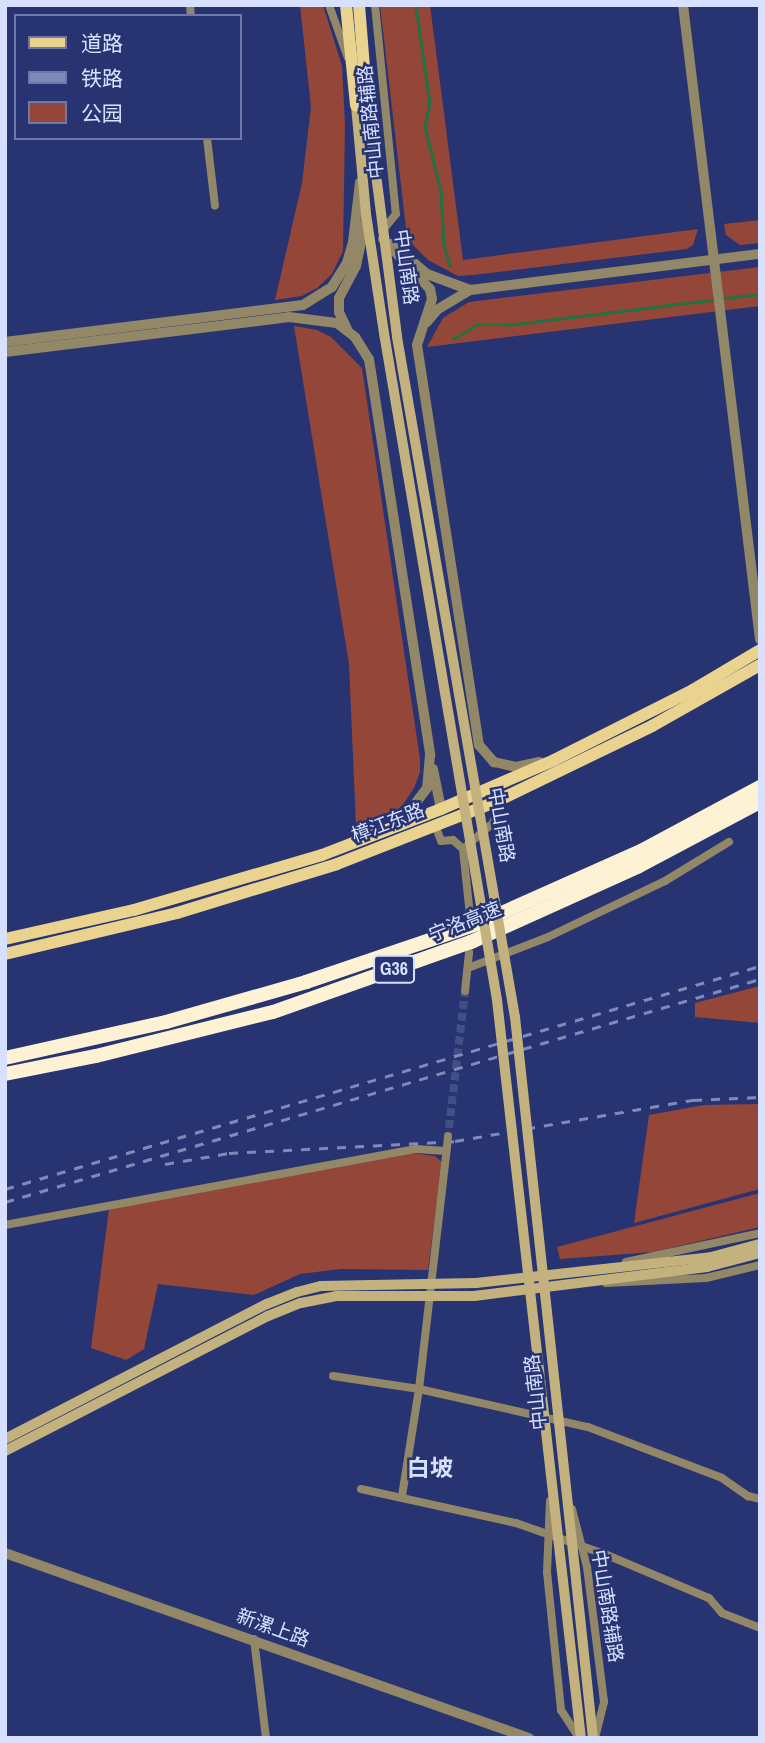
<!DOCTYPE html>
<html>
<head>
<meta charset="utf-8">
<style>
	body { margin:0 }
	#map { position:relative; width:765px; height:1743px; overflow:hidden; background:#283471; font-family:"Archivo Narrow","Noto Sans SC",sans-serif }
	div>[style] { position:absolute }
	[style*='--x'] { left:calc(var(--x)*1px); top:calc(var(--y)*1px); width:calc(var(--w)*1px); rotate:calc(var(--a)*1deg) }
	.green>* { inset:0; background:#944638 }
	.stream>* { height:2.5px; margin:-1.25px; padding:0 1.25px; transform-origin:1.25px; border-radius:1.25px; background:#227340 }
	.minor-tunnel>* { height:8px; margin-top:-4px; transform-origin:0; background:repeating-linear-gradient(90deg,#424e86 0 8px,transparent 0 12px) }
	.minor>* { height:8px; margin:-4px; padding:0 4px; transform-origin:4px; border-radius:4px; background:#928767 }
	.tertiary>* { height:10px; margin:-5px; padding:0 5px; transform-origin:5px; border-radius:5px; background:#928767 }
	.secondary>* { height:10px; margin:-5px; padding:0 5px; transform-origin:5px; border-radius:5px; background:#c4b27e }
	.primary>* { height:12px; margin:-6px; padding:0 6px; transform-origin:6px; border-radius:6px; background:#ead38f }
	.motorway>* { height:14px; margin:-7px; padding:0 7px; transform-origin:7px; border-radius:7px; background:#fdf2d3 }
	.rail>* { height:2.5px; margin-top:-1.25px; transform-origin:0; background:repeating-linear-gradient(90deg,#808ab8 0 9px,transparent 0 18px) }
	.minor-bridge>* { height:8px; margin:-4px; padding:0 4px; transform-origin:4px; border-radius:4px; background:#928767 }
	.secondary-bridge>* { height:10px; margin:-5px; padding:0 5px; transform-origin:5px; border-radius:5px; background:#c4b27e }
	span { translate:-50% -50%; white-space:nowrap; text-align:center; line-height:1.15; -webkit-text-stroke:5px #283471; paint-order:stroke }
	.shield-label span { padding:2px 5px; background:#283471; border:2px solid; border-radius:5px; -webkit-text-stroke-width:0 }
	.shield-label { font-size:18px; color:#d7e0fe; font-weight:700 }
	.street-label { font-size:19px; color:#d7e0fe }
	.quarter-label { font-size:23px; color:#d7e0fe; font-weight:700 }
	.frame { position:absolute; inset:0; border:7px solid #d7e0fe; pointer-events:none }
	.legend { position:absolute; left:14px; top:14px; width:228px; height:126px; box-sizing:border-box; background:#283471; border:2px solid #6e79a9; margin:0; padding:9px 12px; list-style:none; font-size:21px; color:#d7e0fe }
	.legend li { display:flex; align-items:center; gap:14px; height:35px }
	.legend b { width:35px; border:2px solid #6e79a9 }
</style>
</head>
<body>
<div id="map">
	<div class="green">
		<div style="clip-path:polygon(300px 5px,323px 5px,342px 66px,345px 125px,343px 251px,332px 274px,317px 288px,302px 296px,275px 300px,302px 183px,311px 107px)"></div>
		<div style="clip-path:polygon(380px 5px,430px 5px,463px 260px,698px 229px,693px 245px,687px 249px,473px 275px,458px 276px,428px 260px,413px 245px,406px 228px)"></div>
		<div style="clip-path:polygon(760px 220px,760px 243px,740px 245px,726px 235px,724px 224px)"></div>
		<div style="clip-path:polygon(760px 267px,760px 306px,427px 347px,443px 318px,469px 302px)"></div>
		<div style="clip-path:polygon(294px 326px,317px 330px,331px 337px,362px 368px,420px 759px,420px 772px,414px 788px,404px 803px,394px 814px,356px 826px,349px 664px)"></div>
		<div style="clip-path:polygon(760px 986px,760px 1023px,695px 1017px,695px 1003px)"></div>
		<div style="clip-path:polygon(760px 1104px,760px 1189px,634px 1223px,649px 1115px,704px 1105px)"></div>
		<div style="clip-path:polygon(412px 1153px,435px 1156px,442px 1162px,428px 1270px,341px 1269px,300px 1274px,254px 1295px,158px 1284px,144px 1349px,126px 1360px,91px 1348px,109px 1209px)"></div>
		<div style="clip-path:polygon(760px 1193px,760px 1227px,653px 1252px,560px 1259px,557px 1247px)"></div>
	</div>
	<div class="stream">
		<div style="--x:416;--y:5;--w:99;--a:81.9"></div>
		<div style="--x:430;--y:103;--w:24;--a:102"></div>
		<div style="--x:425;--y:126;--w:67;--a:76.2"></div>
		<div style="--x:441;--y:191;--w:54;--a:86.8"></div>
		<div style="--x:444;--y:245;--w:22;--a:74"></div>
		<div style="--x:453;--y:339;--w:27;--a:-31"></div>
		<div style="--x:476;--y:325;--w:31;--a:0"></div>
		<div style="--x:507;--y:325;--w:255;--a:-7"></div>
	</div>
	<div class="minor-tunnel">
		<div style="--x:449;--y:1128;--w:138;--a:-83.3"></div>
	</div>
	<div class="minor">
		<div style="--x:190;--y:5;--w:11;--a:85"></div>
		<div style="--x:329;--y:5;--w:56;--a:70.3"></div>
		<div style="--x:375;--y:5;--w:210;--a:84.3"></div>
		<div style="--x:396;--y:214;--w:22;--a:129"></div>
		<div style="--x:207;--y:138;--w:68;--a:83.3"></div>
		<div style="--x:435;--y:825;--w:17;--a:69"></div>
		<div style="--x:441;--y:841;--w:12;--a:-5"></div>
		<div style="--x:453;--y:840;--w:13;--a:42"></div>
		<div style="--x:463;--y:849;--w:40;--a:-41"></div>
		<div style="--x:493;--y:823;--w:9;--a:-69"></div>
		<div style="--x:496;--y:815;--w:13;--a:-94"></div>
		<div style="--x:463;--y:849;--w:67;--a:84"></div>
		<div style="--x:468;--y:968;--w:86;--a:-21.2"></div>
		<div style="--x:548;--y:937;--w:130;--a:-25.6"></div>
		<div style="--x:665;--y:881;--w:75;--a:-31.4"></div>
		<div style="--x:465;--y:991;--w:39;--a:-84"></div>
		<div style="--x:5;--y:1225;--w:418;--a:-10.5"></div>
		<div style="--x:416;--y:1149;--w:30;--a:4"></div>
		<div style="--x:626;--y:1262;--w:137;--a:-12.2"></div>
		<div style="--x:606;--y:1283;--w:100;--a:-2.9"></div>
		<div style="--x:706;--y:1278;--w:56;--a:-13.5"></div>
		<div style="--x:333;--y:1376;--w:87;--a:8.6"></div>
		<div style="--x:419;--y:1389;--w:173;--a:12.7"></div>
		<div style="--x:588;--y:1427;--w:143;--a:20.8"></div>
		<div style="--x:722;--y:1478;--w:32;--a:35"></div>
		<div style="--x:748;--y:1496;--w:12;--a:14"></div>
		<div style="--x:361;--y:1489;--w:159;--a:12.4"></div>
		<div style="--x:516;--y:1523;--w:96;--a:19.4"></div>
		<div style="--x:607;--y:1555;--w:111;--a:22.9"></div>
		<div style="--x:709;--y:1598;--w:20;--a:49"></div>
		<div style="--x:722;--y:1613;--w:41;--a:21.5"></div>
		<div style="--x:402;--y:1496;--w:108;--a:-81"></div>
		<div style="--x:419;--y:1389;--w:244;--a:-83.4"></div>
		<div style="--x:587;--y:1567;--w:136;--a:82.8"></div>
		<div style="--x:604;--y:1702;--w:37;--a:104"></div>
		<div style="--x:547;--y:1572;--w:139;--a:84.2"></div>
		<div style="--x:561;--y:1710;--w:33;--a:57"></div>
		<div style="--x:254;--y:1639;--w:100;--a:83.1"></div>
	</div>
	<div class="tertiary">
		<div style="--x:683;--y:5;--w:639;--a:83.08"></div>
		<div style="--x:383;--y:239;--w:69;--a:46.8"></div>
		<div style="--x:430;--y:289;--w:10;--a:79"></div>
		<div style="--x:432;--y:299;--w:48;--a:108.1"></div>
		<div style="--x:417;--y:345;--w:405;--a:81.2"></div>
		<div style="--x:479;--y:745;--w:23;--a:49"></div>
		<div style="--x:494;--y:762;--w:23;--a:13"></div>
		<div style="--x:516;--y:767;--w:24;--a:-12"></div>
		<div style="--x:392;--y:244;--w:46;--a:40.6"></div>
		<div style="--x:427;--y:274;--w:46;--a:20.4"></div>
		<div style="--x:470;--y:290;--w:39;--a:149"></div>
		<div style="--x:437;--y:310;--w:16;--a:130"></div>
		<div style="--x:470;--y:290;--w:292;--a:-7.1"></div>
		<div style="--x:347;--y:329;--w:19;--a:-115"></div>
		<div style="--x:339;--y:312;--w:14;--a:-90"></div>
		<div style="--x:339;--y:298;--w:36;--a:-62"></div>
		<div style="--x:356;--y:266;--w:49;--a:-78.2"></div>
		<div style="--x:5;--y:342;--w:300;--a:-7.1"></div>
		<div style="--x:303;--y:305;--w:34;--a:-32"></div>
		<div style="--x:332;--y:287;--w:28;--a:-58"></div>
		<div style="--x:347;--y:263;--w:22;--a:-74"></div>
		<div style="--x:353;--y:242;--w:60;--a:-83.3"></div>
		<div style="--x:5;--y:352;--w:286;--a:-7"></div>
		<div style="--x:289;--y:317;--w:48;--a:7.1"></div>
		<div style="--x:337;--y:323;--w:23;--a:38"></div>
		<div style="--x:355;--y:337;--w:26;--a:58"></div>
		<div style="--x:369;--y:359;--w:401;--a:81.2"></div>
		<div style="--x:430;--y:755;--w:33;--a:95"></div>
		<div style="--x:427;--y:788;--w:46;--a:127.1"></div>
		<div style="--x:433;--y:769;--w:41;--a:78.7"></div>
		<div style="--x:5;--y:1553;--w:556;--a:19.45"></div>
	</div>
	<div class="secondary">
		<div style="--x:367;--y:105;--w:234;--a:82.6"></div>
		<div style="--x:356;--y:106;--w:108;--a:84.7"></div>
		<div style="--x:366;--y:214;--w:126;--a:81.4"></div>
		<div style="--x:5;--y:1439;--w:295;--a:-27.3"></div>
		<div style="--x:267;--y:1304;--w:32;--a:-22"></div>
		<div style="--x:297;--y:1292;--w:25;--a:-14"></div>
		<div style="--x:321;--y:1286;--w:155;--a:-1.1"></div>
		<div style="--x:476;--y:1283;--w:236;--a:-6.3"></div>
		<div style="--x:711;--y:1257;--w:51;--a:-14.9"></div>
		<div style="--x:5;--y:1451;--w:296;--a:-27.2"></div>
		<div style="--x:268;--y:1316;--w:35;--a:-22"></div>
		<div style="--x:301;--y:1303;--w:37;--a:-11"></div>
		<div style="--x:337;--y:1296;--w:137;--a:0"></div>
		<div style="--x:474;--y:1296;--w:235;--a:-7.1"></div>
		<div style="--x:707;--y:1267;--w:55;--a:-14.8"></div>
		<div style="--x:575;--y:1570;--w:169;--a:83.9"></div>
		<div style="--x:562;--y:1572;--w:167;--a:83.5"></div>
	</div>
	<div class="primary">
		<div style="--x:346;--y:5;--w:101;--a:84.3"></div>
		<div style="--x:359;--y:5;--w:100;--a:85.4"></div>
		<div style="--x:5;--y:939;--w:132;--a:-12.7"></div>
		<div style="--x:134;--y:910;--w:196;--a:-16.3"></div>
		<div style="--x:322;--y:855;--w:128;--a:-21.1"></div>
		<div style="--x:441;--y:809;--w:123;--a:-23.4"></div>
		<div style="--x:554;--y:760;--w:156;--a:-26.7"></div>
		<div style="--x:693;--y:690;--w:78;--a:-30.8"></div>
		<div style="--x:5;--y:954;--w:177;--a:-13.4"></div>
		<div style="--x:177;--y:913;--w:167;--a:-17"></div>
		<div style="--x:337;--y:864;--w:170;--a:-21.4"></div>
		<div style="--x:495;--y:802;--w:174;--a:-25.8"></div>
		<div style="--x:652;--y:726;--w:124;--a:-29.5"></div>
	</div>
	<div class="motorway">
		<div style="--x:5;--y:1058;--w:165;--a:-12.6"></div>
		<div style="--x:166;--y:1022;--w:146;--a:-15.9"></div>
		<div style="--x:306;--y:982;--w:181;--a:-18.7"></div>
		<div style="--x:477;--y:924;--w:182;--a:-24"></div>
		<div style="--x:643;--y:850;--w:133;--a:-28.3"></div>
		<div style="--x:5;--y:1074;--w:93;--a:-11.2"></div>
		<div style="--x:96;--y:1056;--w:182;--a:-14"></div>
		<div style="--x:273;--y:1012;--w:210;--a:-19.5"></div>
		<div style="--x:471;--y:942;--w:184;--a:-24.3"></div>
		<div style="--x:639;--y:866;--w:137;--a:-27.9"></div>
	</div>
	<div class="rail">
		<div style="--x:165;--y:1164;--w:65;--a:-9.8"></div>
		<div style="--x:229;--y:1153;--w:226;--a:-3"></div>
		<div style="--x:455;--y:1141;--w:242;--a:-9.8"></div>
		<div style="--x:693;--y:1100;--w:67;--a:-2.6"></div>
		<div style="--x:5;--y:1189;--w:787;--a:-16.46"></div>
		<div style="--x:5;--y:1202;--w:787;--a:-16.46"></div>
	</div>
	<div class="minor-bridge">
		<div style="--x:447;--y:1147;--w:11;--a:-85"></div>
		<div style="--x:572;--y:1509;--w:60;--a:75.5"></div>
		<div style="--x:547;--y:1572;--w:71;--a:-87.6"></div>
	</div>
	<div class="secondary-bridge">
		<div style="--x:397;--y:337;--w:690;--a:80.16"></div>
		<div style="--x:515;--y:1017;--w:556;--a:83.81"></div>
		<div style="--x:385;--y:339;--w:670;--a:80.38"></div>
		<div style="--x:497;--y:1000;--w:576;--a:83.52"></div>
	</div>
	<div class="shield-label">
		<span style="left:394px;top:969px">G36</span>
	</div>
	<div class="street-label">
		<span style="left:371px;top:122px;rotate:-96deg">中山南路辅路</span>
		<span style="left:406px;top:267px;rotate:82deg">中山南路</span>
		<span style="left:388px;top:823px;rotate:-21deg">樟江东路</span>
		<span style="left:501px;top:825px;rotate:80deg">中山南路</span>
		<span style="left:465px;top:922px;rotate:-22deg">宁洛高速</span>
		<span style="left:536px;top:1392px;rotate:-96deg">中山南路</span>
		<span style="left:607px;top:1606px;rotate:81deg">中山南路辅路</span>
		<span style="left:273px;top:1628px;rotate:20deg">新漯上路</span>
	</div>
	<div class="quarter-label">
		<span style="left:430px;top:1468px">白坡</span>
	</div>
	<div class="frame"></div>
	<ul class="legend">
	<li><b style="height:9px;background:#ead38f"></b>道路</li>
	<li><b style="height:9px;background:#808ab8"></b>铁路</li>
	<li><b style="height:19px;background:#944638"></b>公园</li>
	</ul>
</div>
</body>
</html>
